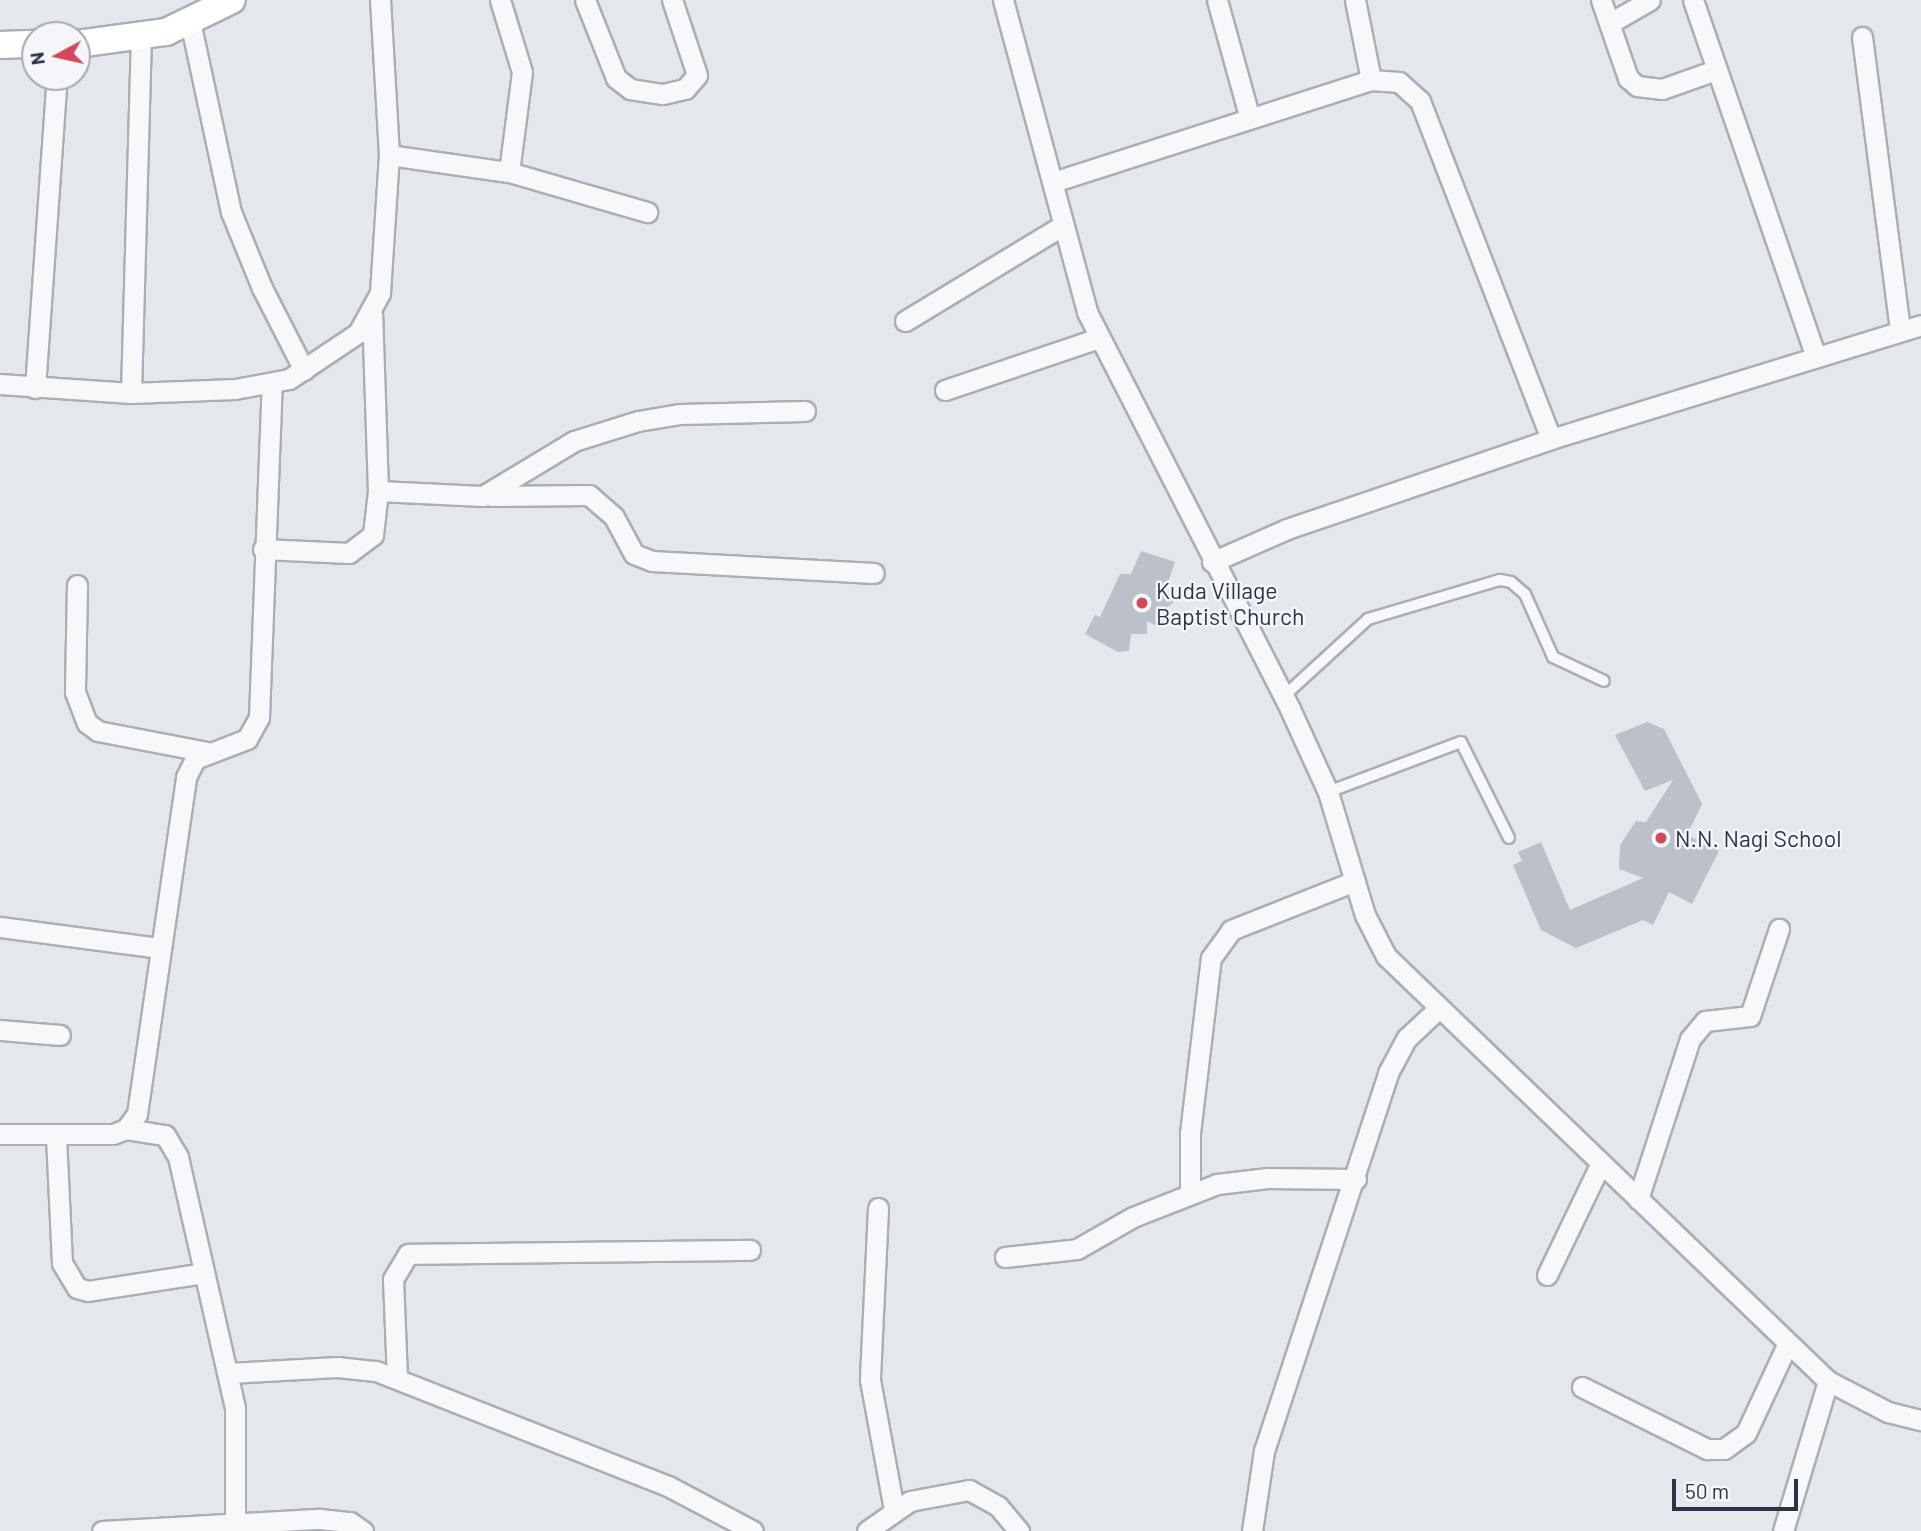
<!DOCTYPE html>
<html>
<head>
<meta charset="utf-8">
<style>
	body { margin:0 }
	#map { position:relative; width:1921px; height:1531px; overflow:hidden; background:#e4e7ec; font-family:Barlow,sans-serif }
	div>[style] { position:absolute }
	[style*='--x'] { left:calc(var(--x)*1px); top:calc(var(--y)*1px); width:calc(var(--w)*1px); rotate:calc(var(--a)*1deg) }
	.building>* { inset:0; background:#bbc0ca }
	.roads { filter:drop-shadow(2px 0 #a9aeb7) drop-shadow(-2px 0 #a9aeb7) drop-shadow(0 2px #a9aeb7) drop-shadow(0 -2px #a9aeb7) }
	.lane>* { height:10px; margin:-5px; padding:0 5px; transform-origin:5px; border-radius:5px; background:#f7f8fa }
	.street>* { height:19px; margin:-9.5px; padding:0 9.5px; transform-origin:9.5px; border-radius:9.5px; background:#f7f8fa }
	.secondary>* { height:26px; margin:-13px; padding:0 13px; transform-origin:13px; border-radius:13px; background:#fff }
	.dots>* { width:19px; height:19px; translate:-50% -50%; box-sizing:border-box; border:4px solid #f4f6f9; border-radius:50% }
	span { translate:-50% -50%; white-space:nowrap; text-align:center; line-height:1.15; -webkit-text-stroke:5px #f4f6f9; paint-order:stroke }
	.poi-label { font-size:23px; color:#2b3445 }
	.left { translate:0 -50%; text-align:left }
	.north { position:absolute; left:21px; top:21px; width:70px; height:70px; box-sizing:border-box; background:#f4f6f9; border:2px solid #a4a8b1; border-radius:50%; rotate:262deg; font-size:19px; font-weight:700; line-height:28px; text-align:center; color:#2b3445 }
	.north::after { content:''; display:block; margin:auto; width:24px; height:32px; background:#d1495b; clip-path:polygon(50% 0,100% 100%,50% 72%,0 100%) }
	.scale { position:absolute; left:1672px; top:1479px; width:126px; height:32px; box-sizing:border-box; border:4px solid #2b3445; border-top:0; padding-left:9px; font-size:21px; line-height:24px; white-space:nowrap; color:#2b3445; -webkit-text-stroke:5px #f4f6f9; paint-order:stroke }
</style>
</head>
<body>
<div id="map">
	<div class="building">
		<div style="clip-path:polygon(1141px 551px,1175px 562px,1165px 591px,1179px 597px,1161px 613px,1161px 628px,1147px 621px,1147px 634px,1131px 634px,1129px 651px,1118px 652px,1085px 634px,1095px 615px,1100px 617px,1120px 574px,1131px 574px)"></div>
		<div style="clip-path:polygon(1647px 722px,1664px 729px,1702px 804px,1687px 835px,1719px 851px,1692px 904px,1669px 892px,1653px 925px,1643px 920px,1576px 948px,1541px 930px,1513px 865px,1522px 861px,1518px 852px,1541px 842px,1570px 910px,1643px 878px,1619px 869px,1620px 845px,1636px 821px,1646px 822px,1673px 780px,1645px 791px,1615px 735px)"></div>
	</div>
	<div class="roads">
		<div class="lane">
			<div style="--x:1284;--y:696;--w:114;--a:-42.5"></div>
			<div style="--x:1368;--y:619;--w:138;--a:-16.5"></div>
			<div style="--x:1500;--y:580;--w:11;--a:10"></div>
			<div style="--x:1511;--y:582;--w:18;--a:41"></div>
			<div style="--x:1525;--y:594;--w:69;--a:66"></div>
			<div style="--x:1553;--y:657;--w:56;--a:25.2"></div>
			<div style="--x:1328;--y:792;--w:142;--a:-20.6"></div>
			<div style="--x:1461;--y:742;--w:107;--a:63.4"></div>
		</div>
		<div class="street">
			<div style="--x:500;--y:0;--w:75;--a:73"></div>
			<div style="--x:522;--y:72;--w:101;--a:97.4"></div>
			<div style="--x:585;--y:0;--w:84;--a:68.3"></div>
			<div style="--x:616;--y:78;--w:18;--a:38"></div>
			<div style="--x:630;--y:89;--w:33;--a:9"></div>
			<div style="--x:663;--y:94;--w:23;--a:-13"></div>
			<div style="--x:685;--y:89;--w:18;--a:-49"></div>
			<div style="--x:697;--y:75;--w:79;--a:-108.4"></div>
			<div style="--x:1003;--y:0;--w:323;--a:74.9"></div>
			<div style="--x:1087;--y:312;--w:446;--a:62.9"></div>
			<div style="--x:1290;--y:709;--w:91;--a:65.4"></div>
			<div style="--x:1328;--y:792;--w:128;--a:73.3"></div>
			<div style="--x:1365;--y:915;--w:46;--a:62.9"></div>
			<div style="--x:1386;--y:956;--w:613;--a:43.88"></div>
			<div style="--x:1828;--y:1381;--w:68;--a:27.3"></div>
			<div style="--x:1888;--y:1412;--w:34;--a:14"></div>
			<div style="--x:1217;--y:0;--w:123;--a:74.5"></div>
			<div style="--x:1355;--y:0;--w:82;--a:78.7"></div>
			<div style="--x:1601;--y:0;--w:83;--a:70.9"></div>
			<div style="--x:1628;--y:78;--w:12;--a:42"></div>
			<div style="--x:1637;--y:86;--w:25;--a:7"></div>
			<div style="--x:1662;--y:89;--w:54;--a:-19.4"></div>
			<div style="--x:1693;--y:0;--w:374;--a:71"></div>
			<div style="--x:190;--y:21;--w:195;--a:77.9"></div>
			<div style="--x:231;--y:212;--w:82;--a:67.8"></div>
			<div style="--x:262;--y:288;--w:92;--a:62.9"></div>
			<div style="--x:1610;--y:23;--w:46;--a:-29.9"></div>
			<div style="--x:1862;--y:37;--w:295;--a:82.6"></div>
			<div style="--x:389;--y:155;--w:121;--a:8.1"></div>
			<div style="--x:509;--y:172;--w:144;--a:16.2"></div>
			<div style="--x:1053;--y:182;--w:334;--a:-17.8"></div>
			<div style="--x:1371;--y:80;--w:28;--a:4"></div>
			<div style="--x:1399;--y:82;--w:28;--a:42"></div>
			<div style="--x:1420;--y:101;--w:362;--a:68.8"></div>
			<div style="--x:905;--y:321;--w:181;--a:-31.2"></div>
			<div style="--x:0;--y:384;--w:131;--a:3.9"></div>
			<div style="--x:131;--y:393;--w:104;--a:-2.2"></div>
			<div style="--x:235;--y:389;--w:55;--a:-10.5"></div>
			<div style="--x:289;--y:379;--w:83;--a:-33.7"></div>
			<div style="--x:358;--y:333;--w:46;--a:-61.2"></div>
			<div style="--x:380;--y:293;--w:138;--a:-86.3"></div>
			<div style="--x:389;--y:155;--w:155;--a:-93.3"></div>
			<div style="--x:35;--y:388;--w:312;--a:-86"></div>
			<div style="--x:945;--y:390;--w:163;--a:-18.7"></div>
			<div style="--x:131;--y:393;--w:354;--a:-88.4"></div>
			<div style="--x:378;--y:491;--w:105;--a:2.7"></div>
			<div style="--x:483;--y:496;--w:106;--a:-31.1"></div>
			<div style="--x:574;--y:441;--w:67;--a:-17.4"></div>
			<div style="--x:638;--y:421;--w:43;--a:-9.5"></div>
			<div style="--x:680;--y:414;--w:125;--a:-1.4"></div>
			<div style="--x:491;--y:496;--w:98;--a:-0.6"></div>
			<div style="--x:589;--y:495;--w:33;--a:41"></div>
			<div style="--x:614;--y:517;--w:42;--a:61.6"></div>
			<div style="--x:634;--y:554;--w:19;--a:21"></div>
			<div style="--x:652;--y:561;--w:222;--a:3.1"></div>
			<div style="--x:263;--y:549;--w:86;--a:2.7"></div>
			<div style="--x:349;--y:553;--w:30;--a:-37"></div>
			<div style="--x:373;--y:535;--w:44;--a:-83.5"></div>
			<div style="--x:378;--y:491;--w:177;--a:-91.9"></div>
			<div style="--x:1212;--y:562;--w:82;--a:-23.7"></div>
			<div style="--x:1287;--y:529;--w:279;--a:-18.8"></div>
			<div style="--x:1551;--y:439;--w:387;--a:-17.1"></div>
			<div style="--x:77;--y:585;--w:107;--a:91.1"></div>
			<div style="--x:75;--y:692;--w:33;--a:69"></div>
			<div style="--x:87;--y:723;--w:14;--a:36"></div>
			<div style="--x:98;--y:731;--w:111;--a:10.9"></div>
			<div style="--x:0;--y:927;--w:160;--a:7.5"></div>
			<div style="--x:0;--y:1030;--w:60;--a:4.8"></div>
			<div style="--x:126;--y:1129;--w:39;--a:9"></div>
			<div style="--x:165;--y:1135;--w:26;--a:59"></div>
			<div style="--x:178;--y:1157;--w:257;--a:77.2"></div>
			<div style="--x:235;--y:1408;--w:123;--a:90"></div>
			<div style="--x:0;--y:1134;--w:113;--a:0"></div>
			<div style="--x:113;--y:1134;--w:14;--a:-21"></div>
			<div style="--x:126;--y:1129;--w:19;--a:-54"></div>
			<div style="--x:137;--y:1114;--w:341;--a:-81.7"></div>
			<div style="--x:186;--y:777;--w:20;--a:-63"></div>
			<div style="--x:195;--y:759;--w:56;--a:-21"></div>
			<div style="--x:247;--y:739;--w:25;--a:-61"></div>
			<div style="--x:259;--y:717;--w:334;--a:-87.8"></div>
			<div style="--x:56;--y:1136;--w:127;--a:87.3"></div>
			<div style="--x:62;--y:1263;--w:29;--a:59"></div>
			<div style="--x:77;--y:1288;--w:11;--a:15"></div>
			<div style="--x:88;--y:1291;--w:117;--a:-8.8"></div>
			<div style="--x:1190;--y:1193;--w:60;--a:-90"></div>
			<div style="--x:1190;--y:1133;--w:176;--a:-83.2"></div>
			<div style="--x:1211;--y:958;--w:34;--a:-54"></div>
			<div style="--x:1231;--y:930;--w:133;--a:-21.6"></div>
			<div style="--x:1638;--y:1199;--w:168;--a:-72"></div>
			<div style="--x:1690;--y:1039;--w:23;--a:-50"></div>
			<div style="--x:1705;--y:1021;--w:45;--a:-6.3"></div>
			<div style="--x:1750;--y:1016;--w:92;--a:-71.6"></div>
			<div style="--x:878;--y:1208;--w:172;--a:92.7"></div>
			<div style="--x:870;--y:1380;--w:131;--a:79.5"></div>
			<div style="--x:1005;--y:1257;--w:72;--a:-6.3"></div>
			<div style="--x:1077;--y:1249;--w:64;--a:-29.7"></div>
			<div style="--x:1133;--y:1217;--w:90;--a:-21.4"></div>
			<div style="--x:1217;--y:1184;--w:51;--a:-6.7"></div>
			<div style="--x:1268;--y:1178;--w:88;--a:0.7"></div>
			<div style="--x:1547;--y:1275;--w:124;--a:-64.3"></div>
			<div style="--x:229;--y:1373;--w:108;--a:-3.2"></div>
			<div style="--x:337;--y:1367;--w:39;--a:6"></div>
			<div style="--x:376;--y:1371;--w:314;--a:21.5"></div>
			<div style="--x:668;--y:1486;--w:96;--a:27.9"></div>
			<div style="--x:397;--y:1378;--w:99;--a:-92.3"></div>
			<div style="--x:393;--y:1279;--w:29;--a:-59"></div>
			<div style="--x:408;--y:1254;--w:342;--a:-0.7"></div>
			<div style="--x:1582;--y:1387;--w:140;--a:26.4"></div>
			<div style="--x:1707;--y:1449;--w:17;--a:0"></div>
			<div style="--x:1724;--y:1449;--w:27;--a:-36"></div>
			<div style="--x:1746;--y:1433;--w:99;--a:-65"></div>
			<div style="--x:102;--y:1531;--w:218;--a:-3.2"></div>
			<div style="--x:320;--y:1519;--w:30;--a:6"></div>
			<div style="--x:350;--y:1522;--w:16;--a:35"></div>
			<div style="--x:867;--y:1531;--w:52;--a:-34.9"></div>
			<div style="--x:910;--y:1501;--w:60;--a:-10.6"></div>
			<div style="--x:969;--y:1490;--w:33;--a:29"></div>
			<div style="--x:998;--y:1506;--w:33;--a:50"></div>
			<div style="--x:1252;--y:1531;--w:81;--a:-81.5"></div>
			<div style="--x:1264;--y:1451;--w:398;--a:-71.8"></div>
			<div style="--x:1388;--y:1073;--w:40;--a:-62"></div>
			<div style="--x:1407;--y:1038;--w:44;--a:-43.2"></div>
			<div style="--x:1783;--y:1531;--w:157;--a:-73.3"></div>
		</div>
		<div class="secondary">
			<div style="--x:77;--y:44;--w:90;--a:-7.7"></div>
			<div style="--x:166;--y:32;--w:73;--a:-25.9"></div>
			<div style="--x:0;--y:45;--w:35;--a:-2"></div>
		</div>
	</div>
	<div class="dots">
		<div style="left:1142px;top:603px;background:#d1495b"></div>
		<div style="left:1661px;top:838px;background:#d1495b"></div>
	</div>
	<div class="poi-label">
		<span class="left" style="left:1156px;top:603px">Kuda Village<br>Baptist Church</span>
		<span class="left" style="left:1675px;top:838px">N.N. Nagi School</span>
	</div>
	<div class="north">N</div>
	<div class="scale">50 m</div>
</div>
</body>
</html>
